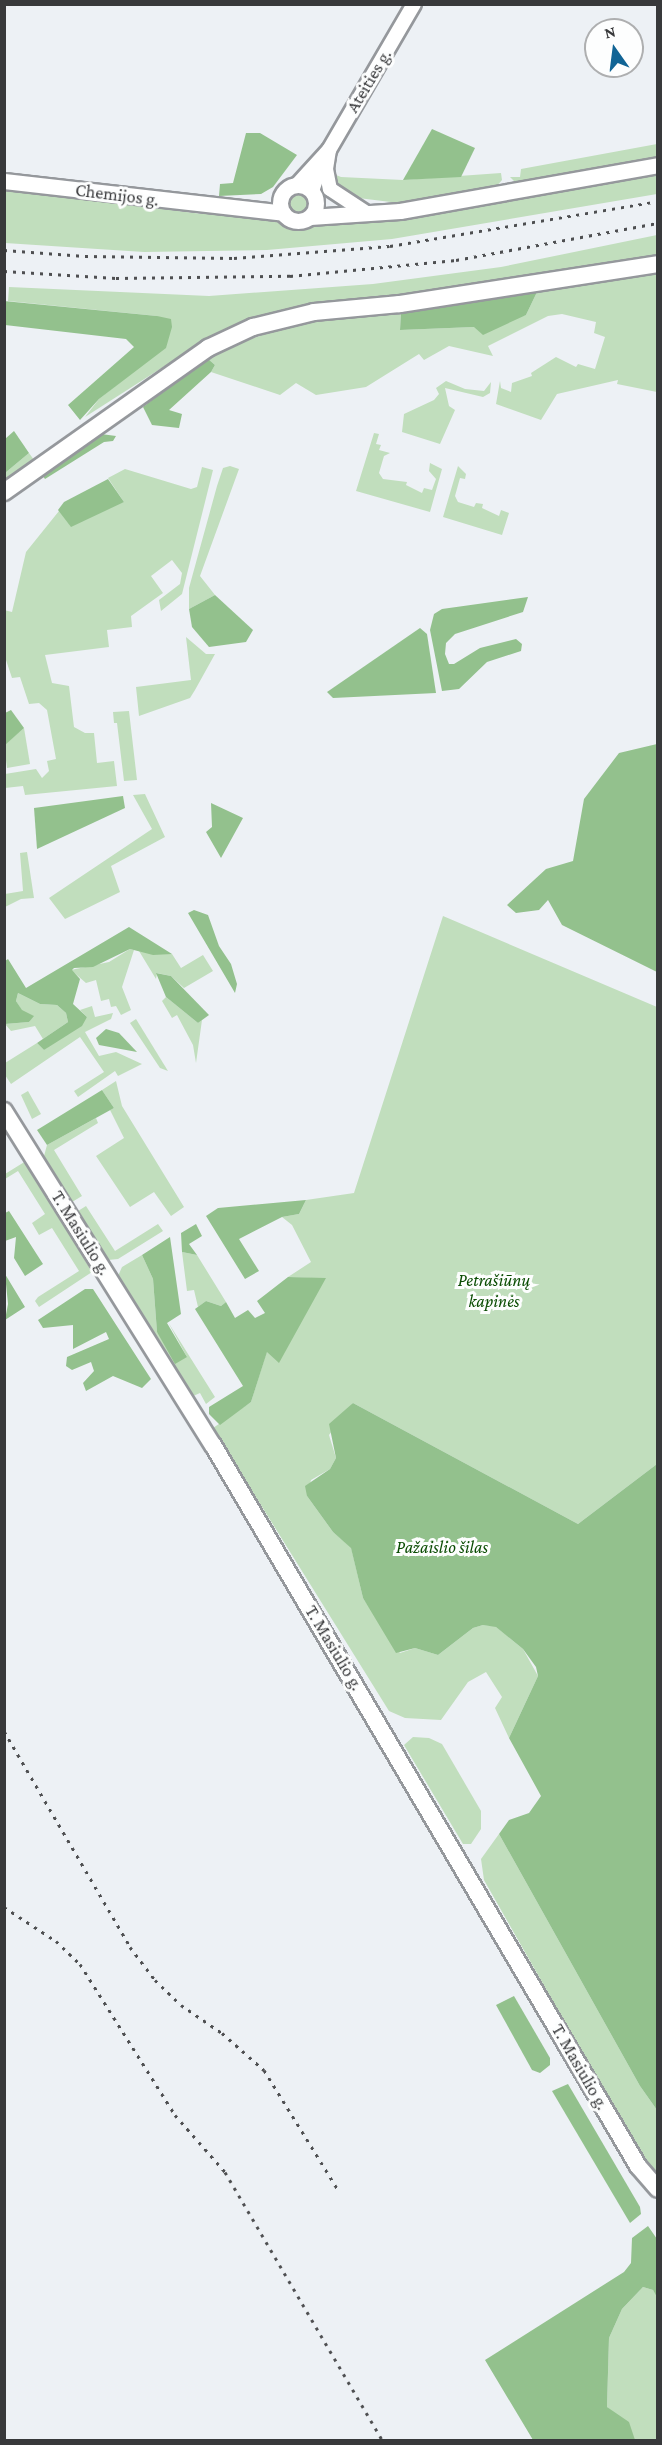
<!DOCTYPE html>
<html>
<head>
<meta charset="utf-8">
<style>
	body { margin:0 }
	#map { position:relative; width:662px; height:2445px; overflow:hidden; background:#edf1f5; font-family:"Crimson Pro",serif }
	div>[style] { position:absolute }
	[style*='--x'] { left:calc(var(--x)*1px); top:calc(var(--y)*1px); width:calc(var(--w)*1px); rotate:calc(var(--a)*1deg) }
	.green>* { inset:0; background:#c1debd }
	.round { border-radius:50% }
	.forest>* { inset:0; background:#93c18d }
	.roads { filter:drop-shadow(2px 0 #95989c) drop-shadow(-2px 0 #95989c) drop-shadow(0 2px #95989c) drop-shadow(0 -2px #95989c) }
	.tertiary>* { height:14px; margin:-7px; padding:0 7px; transform-origin:7px; border-radius:7px; background:#fff }
	.secondary>* { height:15px; margin:-7.5px; padding:0 7.5px; transform-origin:7.5px; border-radius:7.5px; background:#fff }
	.secondary>.ring { margin:-7.5px; padding:0; box-sizing:content-box; background:none; border:15px solid #fff; border-radius:50% }
	.primary>* { height:16px; margin:-8px; padding:0 8px; transform-origin:8px; border-radius:8px; background:#fff }
	.rail>* { height:3px; margin-top:-1.5px; transform-origin:0; background:repeating-linear-gradient(90deg,#4e4f51 0 3px,transparent 0 9px) }
	span { translate:-50% -50%; white-space:nowrap; text-align:center; line-height:1.15; -webkit-text-stroke:6px #fdfefe; paint-order:stroke }
	.street-label { font-size:18px; color:#38393b }
	.park-label { font-size:18px; color:#0a4c03; font-style:italic }
	.frame { position:absolute; inset:0; border:6px solid #38393b; pointer-events:none }
	.north { position:absolute; left:584px; top:18px; width:60px; height:60px; box-sizing:border-box; background:#fdfefe; border:2px solid #aeafb0; border-radius:50%; rotate:346deg; font-size:16px; font-weight:700; line-height:24px; text-align:center; color:#38393b }
	.north::after { content:''; display:block; margin:auto; width:21px; height:27px; background:#116495; clip-path:polygon(50% 0,100% 100%,50% 72%,0 100%) }
</style>
</head>
<body>
<div id="map">
	<div class="green">
		<div style="clip-path:polygon(657px 144px,657px 159px,518px 185px,510px 177px,520px 177px,521px 169px)"></div>
		<div style="clip-path:polygon(658px 170px,657px 194px,392px 239px,267px 250px,144px 252px,5px 243px,4px 189px,202px 214px,270px 215px,286px 225px,301px 228px,314px 222px,405px 216px)"></div>
		<div style="clip-path:polygon(331px 173px,341px 177px,403px 180px,501px 173px,502px 180px,496px 187px,399px 203px,350px 197px,335px 186px)"></div>
		<div class="round" style="left:287px;top:192px;width:22px;height:22px"></div>
		<div style="clip-path:polygon(657px 235px,657px 256px,576px 272px,259px 317px,210px 337px,85px 417px,99px 399px,129px 375px,157px 316px,8px 301px,9px 287px,209px 296px,373px 284px,501px 267px)"></div>
		<div style="clip-path:polygon(657px 271px,657px 392px,617px 384px,618px 380px,557px 394px,541px 420px,496px 404px,500px 381px,501px 388px,511px 392px,512px 383px,532px 376px,531px 373px,556px 357px,576px 367px,578px 364px,595px 369px,605px 337px,594px 333px,596px 322px,562px 314px,548px 316px,488px 346px,493px 356px,449px 346px,424px 360px,419px 354px,366px 387px,316px 395px,296px 383px,280px 395px,211px 372px,215px 365px,207px 358px,246px 336px,250px 339px,260px 336px,260px 332px,306px 322px,401px 312px,400px 330px,474px 327px,526px 315px,537px 292px)"></div>
		<div style="clip-path:polygon(446px 381px,465px 389px,484px 391px,491px 382px,490px 393px,483px 397px,445px 388px,449px 406px,455px 410px,440px 444px,402px 432px,404px 414px,434px 400px,439px 394px,436px 388px)"></div>
		<div style="clip-path:polygon(374px 433px,379px 434px,376px 444px,381px 445px,379px 450px,390px 453px,384px 456px,379px 473px,383px 479px,407px 482px,406px 485px,422px 493px,424px 488px,432px 490px,436px 479px,429px 471px,430px 463px,442px 469px,430px 512px,356px 491px)"></div>
		<div style="clip-path:polygon(29px 453px,34px 460px,5px 482px,5px 473px)"></div>
		<div style="clip-path:polygon(230px 466px,239px 469px,200px 576px,215px 595px,189px 609px,189px 588px,217px 486px,223px 468px)"></div>
		<div style="clip-path:polygon(458px 466px,466px 474px,465px 479px,460px 478px,455px 496px,458px 502px,474px 507px,476px 503px,483px 504px,482px 508px,499px 516px,501px 510px,509px 513px,502px 535px,443px 517px)"></div>
		<div style="clip-path:polygon(202px 467px,213px 470px,182px 594px,161px 611px,159px 600px,180px 584px,182px 573px,172px 560px,151px 576px,163px 593px,131px 616px,132px 627px,107px 630px,109px 647px,45px 655px,52px 683px,69px 686px,74px 727px,85px 733px,94px 733px,97px 763px,114px 761px,117px 786px,25px 795px,23px 786px,5px 788px,5px 774px,36px 769px,42px 778px,49px 771px,47px 761px,56px 759px,47px 710px,39px 703px,29px 704px,20px 677px,12px 678px,5px 657px,4px 610px,12px 612px,26px 552px,59px 511px,124px 502px,108px 478px,125px 469px,191px 489px,197px 487px)"></div>
		<div style="clip-path:polygon(186px 637px,206px 654px,215px 654px,195px 690px,190px 698px,139px 716px,136px 687px,191px 680px)"></div>
		<div style="clip-path:polygon(129px 711px,137px 780px,124px 781px,117px 723px,114px 723px,113px 712px)"></div>
		<div style="clip-path:polygon(24px 728px,30px 764px,7px 768px,4px 745px)"></div>
		<div style="clip-path:polygon(145px 794px,165px 837px,111px 866px,120px 892px,65px 919px,49px 898px,152px 829px,133px 795px)"></div>
		<div style="clip-path:polygon(27px 852px,34px 898px,21px 899px,5px 907px,5px 894px,23px 891px,20px 853px)"></div>
		<div style="clip-path:polygon(443px 916px,657px 1007px,657px 1464px,578px 1524px,353px 1403px,329px 1435px,336px 1458px,330px 1469px,311px 1480px,307px 1496px,333px 1532px,351px 1547px,363px 1598px,400px 1653px,415px 1648px,438px 1655px,473px 1628px,483px 1625px,495px 1626px,523px 1649px,538px 1676px,509px 1738px,495px 1708px,502px 1697px,486px 1672px,468px 1682px,441px 1720px,405px 1718px,389px 1711px,213px 1428px,251px 1402px,267px 1351px,279px 1362px,312px 1278px,288px 1277px,311px 1262px,292px 1225px,282px 1217px,299px 1214px,306px 1200px,354px 1193px)"></div>
		<div style="clip-path:polygon(130px 949px,134px 950px,122px 987px,131px 1010px,121px 1015px,116px 1006px,111px 1007px,109px 999px,101px 1001px,96px 980px,86px 983px,71px 970px,109px 962px)"></div>
		<div style="clip-path:polygon(139px 951px,172px 954px,181px 968px,203px 955px,213px 971px,184px 988px,171px 976px,157px 973px,156px 979px)"></div>
		<div style="clip-path:polygon(18px 993px,40px 1004px,57px 1005px,66px 1013px,68px 1022px,43px 1039px,35px 1026px,11px 1031px,5px 1024px,29px 1022px,33px 1016px,22px 1011px,16px 1001px)"></div>
		<div style="clip-path:polygon(166px 997px,198px 1023px,202px 1020px,196px 1063px,193px 1045px,177px 1015px,172px 1018px,162px 1001px)"></div>
		<div style="clip-path:polygon(92px 1006px,95px 1017px,113px 1013px,111px 1019px,85px 1032px,99px 1056px,116px 1052px,142px 1064px,118px 1076px,115px 1071px,78px 1097px,74px 1091px,104px 1072px,80px 1037px,11px 1084px,5px 1075px,5px 1063px,37px 1043px,44px 1050px,87px 1017px,80px 1010px)"></div>
		<div style="clip-path:polygon(136px 1019px,168px 1071px,160px 1068px,130px 1023px)"></div>
		<div style="clip-path:polygon(116px 1081px,122px 1106px,184px 1207px,171px 1216px,154px 1192px,130px 1207px,96px 1156px,124px 1138px,110px 1110px,114px 1108px,102px 1090px)"></div>
		<div style="clip-path:polygon(28px 1091px,41px 1114px,32px 1119px,21px 1095px)"></div>
		<div style="clip-path:polygon(96px 1118px,98px 1123px,54px 1150px,82px 1196px,72px 1202px,44px 1156px,47px 1145px)"></div>
		<div style="clip-path:polygon(26px 1161px,92px 1272px,39px 1307px,35px 1301px,38px 1297px,79px 1271px,52px 1228px,39px 1235px,32px 1223px,45px 1214px,18px 1171px,5px 1179px,5px 1174px)"></div>
		<div style="clip-path:polygon(86px 1206px,115px 1251px,158px 1224px,163px 1231px,118px 1259px,108px 1260px,78px 1211px)"></div>
		<div style="clip-path:polygon(182px 1252px,197px 1255px,226px 1302px,221px 1306px,206px 1301px,198px 1307px,194px 1290px,187px 1291px)"></div>
		<div style="clip-path:polygon(142px 1255px,153px 1279px,157px 1332px,187px 1357px,168px 1322px,215px 1397px,206px 1404px,200px 1393px,191px 1397px,118px 1276px,122px 1267px)"></div>
		<div style="clip-path:polygon(413px 1737px,429px 1738px,442px 1744px,481px 1811px,481px 1829px,471px 1844px,463px 1844px,404px 1745px)"></div>
		<div style="clip-path:polygon(499px 1834px,640px 2086px,657px 2110px,657px 2178px,646px 2165px,484px 1880px,481px 1859px)"></div>
		<div style="clip-path:polygon(643px 2287px,653px 2290px,658px 2297px,657px 2440px,635px 2440px,607px 2407px,609px 2338px,622px 2309px)"></div>
	</div>
	<div class="forest">
		<div style="clip-path:polygon(432px 129px,475px 148px,461px 177px,403px 180px)"></div>
		<div style="clip-path:polygon(246px 133px,260px 133px,297px 155px,273px 187px,261px 194px,219px 196px,220px 184px,233px 183px)"></div>
		<div style="clip-path:polygon(537px 292px,526px 315px,483px 335px,474px 327px,400px 330px,401px 312px)"></div>
		<div style="clip-path:polygon(4px 301px,157px 316px,171px 319px,172px 327px,166px 348px,99px 399px,80px 420px,68px 405px,134px 347px,126px 339px,5px 325px)"></div>
		<div style="clip-path:polygon(207px 358px,215px 365px,211px 372px,169px 410px,182px 414px,179px 428px,152px 425px,143px 407px)"></div>
		<div style="clip-path:polygon(14px 431px,29px 453px,5px 473px,5px 439px)"></div>
		<div style="clip-path:polygon(101px 434px,116px 436px,113px 441px,104px 442px,45px 479px,42px 475px)"></div>
		<div style="clip-path:polygon(108px 479px,124px 502px,71px 527px,58px 510px,64px 502px)"></div>
		<div style="clip-path:polygon(215px 595px,253px 630px,246px 642px,209px 647px,192px 627px,189px 609px)"></div>
		<div style="clip-path:polygon(528px 597px,523px 612px,455px 634px,446px 643px,445px 654px,449px 664px,454px 664px,480px 648px,516px 639px,522px 644px,521px 651px,487px 662px,459px 689px,442px 691px,430px 630px,434px 614px,442px 609px)"></div>
		<div style="clip-path:polygon(420px 628px,427px 634px,436px 693px,333px 698px,327px 692px)"></div>
		<div style="clip-path:polygon(11px 710px,24px 728px,5px 745px,5px 713px)"></div>
		<div style="clip-path:polygon(657px 744px,658px 744px,657px 972px,562px 925px,548px 900px,539px 910px,516px 913px,507px 905px,546px 869px,573px 861px,584px 799px,619px 753px)"></div>
		<div style="clip-path:polygon(123px 796px,125px 808px,37px 849px,34px 808px)"></div>
		<div style="clip-path:polygon(211px 803px,243px 818px,221px 858px,206px 832px,212px 827px)"></div>
		<div style="clip-path:polygon(194px 910px,208px 915px,219px 946px,231px 964px,237px 984px,235px 993px,188px 913px)"></div>
		<div style="clip-path:polygon(129px 927px,172px 954px,153px 955px,130px 949px,93px 967px,74px 968px,72px 970px,80px 979px,73px 1004px,87px 1017px,82px 1026px,44px 1050px,37px 1043px,68px 1022px,66px 1013px,57px 1005px,40px 1004px,18px 993px,16px 1001px,22px 1010px,34px 1016px,29px 1022px,5px 1024px,5px 961px,8px 959px,26px 988px)"></div>
		<div style="clip-path:polygon(156px 973px,171px 976px,209px 1015px,198px 1023px,166px 997px)"></div>
		<div style="clip-path:polygon(106px 1029px,119px 1033px,137px 1052px,99px 1045px,96px 1038px)"></div>
		<div style="clip-path:polygon(102px 1090px,114px 1108px,47px 1145px,37px 1130px)"></div>
		<div style="clip-path:polygon(306px 1200px,299px 1214px,282px 1217px,239px 1239px,259px 1271px,245px 1279px,206px 1216px,218px 1208px)"></div>
		<div style="clip-path:polygon(9px 1211px,43px 1264px,25px 1276px,14px 1258px,16px 1237px,5px 1241px,5px 1213px)"></div>
		<div style="clip-path:polygon(196px 1224px,202px 1236px,189px 1244px,197px 1255px,182px 1252px,181px 1233px)"></div>
		<div style="clip-path:polygon(170px 1237px,181px 1314px,167px 1323px,187px 1357px,175px 1364px,157px 1332px,153px 1279px,142px 1255px)"></div>
		<div style="clip-path:polygon(5px 1274px,25px 1307px,5px 1320px,8px 1304px)"></div>
		<div style="clip-path:polygon(288px 1277px,326px 1278px,279px 1363px,267px 1352px,251px 1402px,220px 1425px,209px 1414px,209px 1407px,243px 1386px,195px 1309px,206px 1301px,221px 1306px,226px 1302px,235px 1318px,248px 1310px,255px 1318px,265px 1313px,257px 1301px)"></div>
		<div style="clip-path:polygon(85px 1289px,93px 1289px,151px 1379px,142px 1388px,113px 1376px,86px 1391px,83px 1383px,94px 1371px,91px 1362px,72px 1370px,66px 1366px,67px 1357px,109px 1339px,106px 1332px,73px 1349px,73px 1325px,43px 1328px,38px 1320px)"></div>
		<div style="clip-path:polygon(353px 1403px,578px 1524px,657px 1464px,657px 2110px,640px 2086px,499px 1834px,509px 1820px,529px 1813px,541px 1796px,509px 1738px,538px 1676px,536px 1667px,523px 1649px,496px 1627px,483px 1625px,473px 1628px,438px 1655px,415px 1648px,396px 1653px,363px 1598px,351px 1548px,333px 1532px,307px 1496px,305px 1486px,330px 1469px,336px 1458px,329px 1424px)"></div>
		<div style="clip-path:polygon(514px 1996px,550px 2058px,550px 2065px,540px 2073px,532px 2070px,496px 2005px)"></div>
		<div style="clip-path:polygon(568px 2084px,640px 2207px,641px 2214px,630px 2223px,552px 2091px)"></div>
		<div style="clip-path:polygon(648px 2226px,657px 2239px,657px 2297px,653px 2290px,643px 2287px,622px 2309px,609px 2338px,607px 2407px,629px 2422px,635px 2440px,533px 2440px,485px 2360px,624px 2272px,631px 2263px,632px 2238px)"></div>
	</div>
	<div class="roads">
		<div class="tertiary">
			<div style="--x:329;--y:150;--w:19;--a:99"></div>
			<div style="--x:326;--y:169;--w:20;--a:79"></div>
			<div style="--x:330;--y:189;--w:42;--a:33.3"></div>
			<div style="--x:297;--y:185;--w:47;--a:-47.6"></div>
			<div style="--x:329;--y:150;--w:169;--a:-59.8"></div>
			<div style="--x:312;--y:191;--w:31;--a:-71"></div>
		</div>
		<div class="secondary">
			<div style="--x:4;--y:181;--w:281;--a:6.5"></div>
			<div class="ring" style="left:280px;top:185px;width:21px;height:21px"></div>
			<div style="--x:310;--y:217;--w:90;--a:-3.8"></div>
			<div style="--x:400;--y:211;--w:262;--a:-10.1"></div>
		</div>
		<div class="primary">
			<div style="--x:4;--y:492;--w:250;--a:-35.2"></div>
			<div style="--x:208;--y:348;--w:50;--a:-25"></div>
			<div style="--x:253;--y:327;--w:63;--a:-13.8"></div>
			<div style="--x:314;--y:312;--w:86;--a:-5.3"></div>
			<div style="--x:400;--y:304;--w:261;--a:-8.8"></div>
			<div style="--x:4;--y:1111;--w:394;--a:58"></div>
			<div style="--x:213;--y:1445;--w:837;--a:59.48"></div>
			<div style="--x:638;--y:2166;--w:30;--a:49"></div>
		</div>
	</div>
	<div class="rail">
		<div style="--x:4;--y:250;--w:81;--a:4.2"></div>
		<div style="--x:85;--y:256;--w:149;--a:0.8"></div>
		<div style="--x:234;--y:258;--w:156;--a:-4.4"></div>
		<div style="--x:390;--y:246;--w:272;--a:-9.5"></div>
		<div style="--x:4;--y:271;--w:112;--a:3.6"></div>
		<div style="--x:116;--y:278;--w:174;--a:-0.7"></div>
		<div style="--x:290;--y:276;--w:167;--a:-5.5"></div>
		<div style="--x:456;--y:260;--w:205;--a:-10.4"></div>
		<div style="--x:4;--y:1731;--w:250;--a:59.7"></div>
		<div style="--x:130;--y:1947;--w:41;--a:52.9"></div>
		<div style="--x:155;--y:1980;--w:36;--a:44"></div>
		<div style="--x:181;--y:2005;--w:50;--a:34.3"></div>
		<div style="--x:222;--y:2033;--w:56;--a:41.4"></div>
		<div style="--x:264;--y:2070;--w:139;--a:58.3"></div>
		<div style="--x:4;--y:1907;--w:62;--a:33.2"></div>
		<div style="--x:56;--y:1941;--w:33;--a:44"></div>
		<div style="--x:80;--y:1964;--w:178;--a:57.8"></div>
		<div style="--x:175;--y:2115;--w:76;--a:48.7"></div>
		<div style="--x:225;--y:2172;--w:311;--a:59.6"></div>
	</div>
	<div class="street-label">
		<span style="left:369px;top:81px;rotate:-59deg">Ateities g.</span>
		<span style="left:117px;top:195px;rotate:7deg">Chemijos g.</span>
		<span style="left:81px;top:1233px;rotate:58deg">T. Masiulio g.</span>
		<span style="left:334px;top:1648px;rotate:59deg">T. Masiulio g.</span>
		<span style="left:580px;top:2067px;rotate:60deg">T. Masiulio g.</span>
	</div>
	<div class="park-label">
		<span style="left:494px;top:1291px">Petrašiūnų<br>kapinės</span>
		<span style="left:442px;top:1547px">Pažaislio šilas</span>
	</div>
	<div class="frame"></div>
	<div class="north">N</div>
</div>
</body>
</html>
